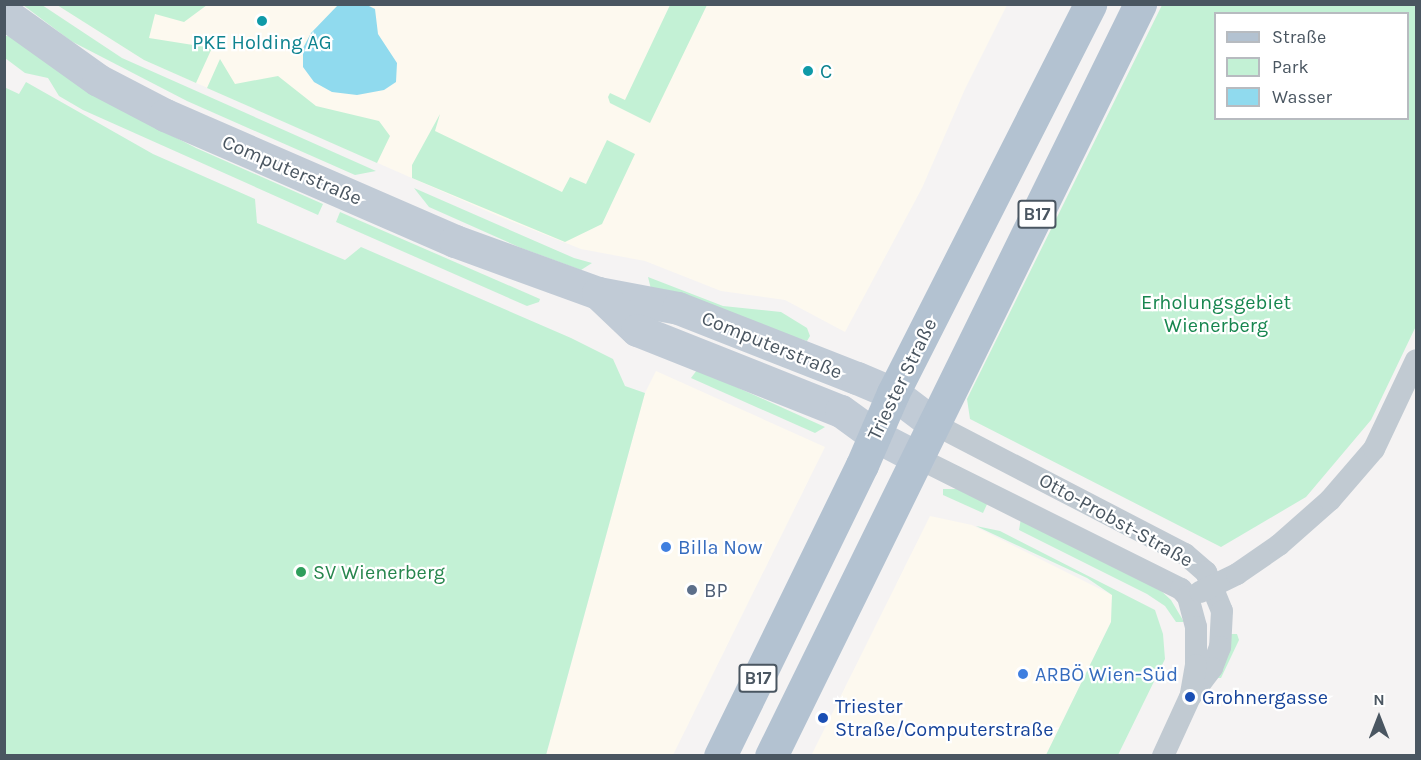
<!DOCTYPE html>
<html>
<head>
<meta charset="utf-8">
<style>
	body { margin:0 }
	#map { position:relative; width:1421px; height:760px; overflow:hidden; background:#f5f3f3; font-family:Karla,sans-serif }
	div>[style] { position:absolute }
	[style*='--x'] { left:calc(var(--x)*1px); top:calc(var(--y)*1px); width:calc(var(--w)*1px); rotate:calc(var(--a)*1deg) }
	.commercial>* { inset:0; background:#fdf9ef }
	.green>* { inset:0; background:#c3f1d5 }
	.water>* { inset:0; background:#90daee }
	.street>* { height:22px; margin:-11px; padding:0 11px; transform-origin:11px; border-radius:11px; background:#c1cad2 }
	.secondary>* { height:33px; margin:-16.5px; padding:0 16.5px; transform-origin:16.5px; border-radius:16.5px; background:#c1cbd6 }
	.primary>* { height:33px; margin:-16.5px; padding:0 16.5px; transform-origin:16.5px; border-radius:16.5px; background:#b3c2d1 }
	.dots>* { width:16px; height:16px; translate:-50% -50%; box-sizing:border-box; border:3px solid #fff; border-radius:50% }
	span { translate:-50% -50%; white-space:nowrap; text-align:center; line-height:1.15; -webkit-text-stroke:4.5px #fff; paint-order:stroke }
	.shield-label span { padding:2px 4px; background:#fff; border:2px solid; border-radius:4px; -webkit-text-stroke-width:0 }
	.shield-label { font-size:18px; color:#4a5661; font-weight:700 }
	.culture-label { font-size:20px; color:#0d838f }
	.left { translate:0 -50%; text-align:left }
	.street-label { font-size:20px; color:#4a5661 }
	.park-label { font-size:20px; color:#17864f }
	.shop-label { font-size:20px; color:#366cbe }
	.leisure-label { font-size:20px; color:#27864d }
	.service-label { font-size:20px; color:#4e5e75 }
	.transit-label { font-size:20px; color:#164399 }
	.frame { position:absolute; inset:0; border:6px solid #4a5661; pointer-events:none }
	.legend { position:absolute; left:1214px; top:12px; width:195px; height:108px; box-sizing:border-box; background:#fff; border:2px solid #b7bbc0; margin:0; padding:8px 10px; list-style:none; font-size:18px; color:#4a5661 }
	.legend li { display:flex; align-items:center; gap:12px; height:30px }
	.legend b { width:30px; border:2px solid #b7bbc0 }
	.north { position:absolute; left:1349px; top:688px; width:60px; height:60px; -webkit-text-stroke:4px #fff; paint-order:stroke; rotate:0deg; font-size:16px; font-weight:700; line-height:24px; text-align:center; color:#4a5661 }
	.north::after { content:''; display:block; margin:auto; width:21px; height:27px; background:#4a5661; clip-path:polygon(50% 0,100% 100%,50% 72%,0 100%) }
</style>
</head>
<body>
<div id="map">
	<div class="commercial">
		<div style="clip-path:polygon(57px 5px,1007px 5px,965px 89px,922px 188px,845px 332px,785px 300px,721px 291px,645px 261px,581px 249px,498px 216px,144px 60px)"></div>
		<div style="clip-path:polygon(656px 371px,825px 447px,673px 755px,546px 756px,645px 393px)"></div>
		<div style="clip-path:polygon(930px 516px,972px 525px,1112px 595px,1111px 622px,1046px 755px,811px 756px)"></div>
	</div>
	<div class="green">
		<div style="clip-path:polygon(23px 5px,42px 5px,122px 58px,376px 171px,355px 175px,187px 101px,71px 41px)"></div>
		<div style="clip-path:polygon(57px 5px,207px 5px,184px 22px,155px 14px,149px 38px,212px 48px,196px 83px,144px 60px)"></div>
		<div style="clip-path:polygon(670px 5px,707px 5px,650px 123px,610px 103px,608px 97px,610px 93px,625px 100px)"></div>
		<div style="clip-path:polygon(evenodd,1162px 5px,1416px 5px,1416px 326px,1371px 420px,1306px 497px,1221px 547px,970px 419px,967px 399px,1162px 5px,1216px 14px,1408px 14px,1408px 118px,1216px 118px,1216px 14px)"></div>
		<div style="clip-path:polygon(4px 36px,11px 36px,117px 107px,196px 148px,323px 204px,318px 215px,83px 110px,59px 96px,48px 78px,25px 73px,5px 58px)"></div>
		<div style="clip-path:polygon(220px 59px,235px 84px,278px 76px,316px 106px,379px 121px,390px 136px,377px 163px,207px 88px)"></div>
		<div style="clip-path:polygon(26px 82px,153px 154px,255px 199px,257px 223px,345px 260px,361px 247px,571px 338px,613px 359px,625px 386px,645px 393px,546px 755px,5px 755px,4px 87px,19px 94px)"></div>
		<div style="clip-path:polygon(440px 114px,435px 131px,562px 192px,570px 177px,586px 184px,607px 140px,635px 154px,602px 224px,565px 242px,412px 178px,412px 165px)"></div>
		<div style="clip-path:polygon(414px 188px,574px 258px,592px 263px,581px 270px,521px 248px,429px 207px)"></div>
		<div style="clip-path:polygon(340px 212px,540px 299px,539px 302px,527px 306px,336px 222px)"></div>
		<div style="clip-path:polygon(648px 277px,723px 306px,781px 312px,807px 328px,810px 336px,807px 341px,652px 293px)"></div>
		<div style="clip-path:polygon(697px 370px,701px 371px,825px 427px,815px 433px,691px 378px)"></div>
		<div style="clip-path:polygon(943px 489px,960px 489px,988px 502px,983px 513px,943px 495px)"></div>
		<div style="clip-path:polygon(1021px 518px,1157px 587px,1171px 600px,1184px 622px,1176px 622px,1165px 606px,1147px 594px,1019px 530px)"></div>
		<div style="clip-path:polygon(976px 526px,1000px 531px,1155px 610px,1163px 634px,1165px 659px,1118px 755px,1046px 755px,1111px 622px,1112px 595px,1087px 578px)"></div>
		<div style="clip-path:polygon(1231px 634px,1237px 634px,1239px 640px,1221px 678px,1217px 678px)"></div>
	</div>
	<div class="water">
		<div style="clip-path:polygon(338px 5px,367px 5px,375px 9px,378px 34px,397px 63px,396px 82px,384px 90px,357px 95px,332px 92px,314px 82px,303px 67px,303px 48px,311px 33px)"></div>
	</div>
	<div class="street">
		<div style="--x:934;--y:424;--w:283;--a:27.4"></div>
		<div style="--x:1185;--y:554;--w:28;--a:41"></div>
		<div style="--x:1206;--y:572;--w:42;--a:67.7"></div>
		<div style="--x:1222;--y:611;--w:36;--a:93"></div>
		<div style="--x:1220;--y:647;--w:22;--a:111"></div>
		<div style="--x:1212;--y:668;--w:36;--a:127"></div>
		<div style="--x:1190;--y:697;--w:65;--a:114.6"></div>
		<div style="--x:918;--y:458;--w:294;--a:26.5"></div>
		<div style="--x:1181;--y:589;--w:11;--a:49"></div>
		<div style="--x:1188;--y:597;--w:31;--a:75"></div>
		<div style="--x:1196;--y:627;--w:38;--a:90"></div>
		<div style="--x:1196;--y:665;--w:28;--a:100"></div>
		<div style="--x:1200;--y:592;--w:41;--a:-25.9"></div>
		<div style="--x:1237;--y:574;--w:51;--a:-34.6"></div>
		<div style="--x:1279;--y:545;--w:68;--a:-41.4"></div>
		<div style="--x:1330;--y:500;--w:67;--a:-49.2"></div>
		<div style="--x:1374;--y:449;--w:98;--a:-64.7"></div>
	</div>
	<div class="secondary">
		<div style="--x:4;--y:13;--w:115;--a:35.5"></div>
		<div style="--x:98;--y:80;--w:76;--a:27.6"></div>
		<div style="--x:165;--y:115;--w:316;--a:23.5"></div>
		<div style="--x:455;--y:241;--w:152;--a:20"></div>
		<div style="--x:598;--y:293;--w:81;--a:10.6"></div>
		<div style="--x:678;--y:308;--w:192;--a:21.4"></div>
		<div style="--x:857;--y:378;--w:39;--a:23"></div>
		<div style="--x:893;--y:393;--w:51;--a:37.1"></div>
		<div style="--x:598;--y:293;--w:54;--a:43.5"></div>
		<div style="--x:637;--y:330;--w:219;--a:21.7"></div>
		<div style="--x:841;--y:411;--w:41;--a:36"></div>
		<div style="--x:874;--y:435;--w:50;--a:27.6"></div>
	</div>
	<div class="primary">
		<div style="--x:720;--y:756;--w:324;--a:-64"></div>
		<div style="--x:862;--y:465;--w:78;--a:-66.7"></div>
		<div style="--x:893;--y:393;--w:436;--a:-63.1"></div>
		<div style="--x:771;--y:756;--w:838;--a:-63.86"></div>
	</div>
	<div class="dots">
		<div style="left:262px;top:21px;background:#0f9aa8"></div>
		<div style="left:808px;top:71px;background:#0f9aa8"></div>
		<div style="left:666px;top:547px;background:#3f7fe0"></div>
		<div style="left:301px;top:572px;background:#2e9e5b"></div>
		<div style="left:692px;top:590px;background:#5c6f8a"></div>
		<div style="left:1023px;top:674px;background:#3f7fe0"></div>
		<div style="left:1190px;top:697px;background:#1a4fb4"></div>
		<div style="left:823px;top:718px;background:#1a4fb4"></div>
	</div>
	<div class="shield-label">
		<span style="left:1037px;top:214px">B17</span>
		<span style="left:758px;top:678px">B17</span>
	</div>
	<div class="culture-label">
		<span style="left:262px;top:42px">PKE Holding AG</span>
		<span class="left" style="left:820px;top:71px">C</span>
	</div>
	<div class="street-label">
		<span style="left:292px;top:170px;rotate:23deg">Computerstraße</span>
		<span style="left:772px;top:345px;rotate:22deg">Computerstraße</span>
		<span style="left:902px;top:379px;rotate:-64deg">Triester Straße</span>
		<span style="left:1116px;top:520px;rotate:29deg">Otto-Probst-Straße</span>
	</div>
	<div class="park-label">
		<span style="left:1216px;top:314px">Erholungsgebiet<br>Wienerberg</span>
	</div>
	<div class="shop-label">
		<span class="left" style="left:678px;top:547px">Billa Now</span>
		<span class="left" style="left:1035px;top:674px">ARBÖ Wien-Süd</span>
	</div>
	<div class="leisure-label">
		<span class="left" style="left:313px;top:572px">SV Wienerberg</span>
	</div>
	<div class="service-label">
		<span class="left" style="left:704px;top:590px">BP</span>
	</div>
	<div class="transit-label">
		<span class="left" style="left:1202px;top:697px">Grohnergasse</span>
		<span class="left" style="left:835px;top:718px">Triester<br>Straße/Computerstraße</span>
	</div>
	<div class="frame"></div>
	<ul class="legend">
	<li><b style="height:8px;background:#b3c2d1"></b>Straße</li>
	<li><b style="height:16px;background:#c3f1d5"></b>Park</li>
	<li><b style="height:16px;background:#90daee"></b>Wasser</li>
	</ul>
	<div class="north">N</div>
</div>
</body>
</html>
